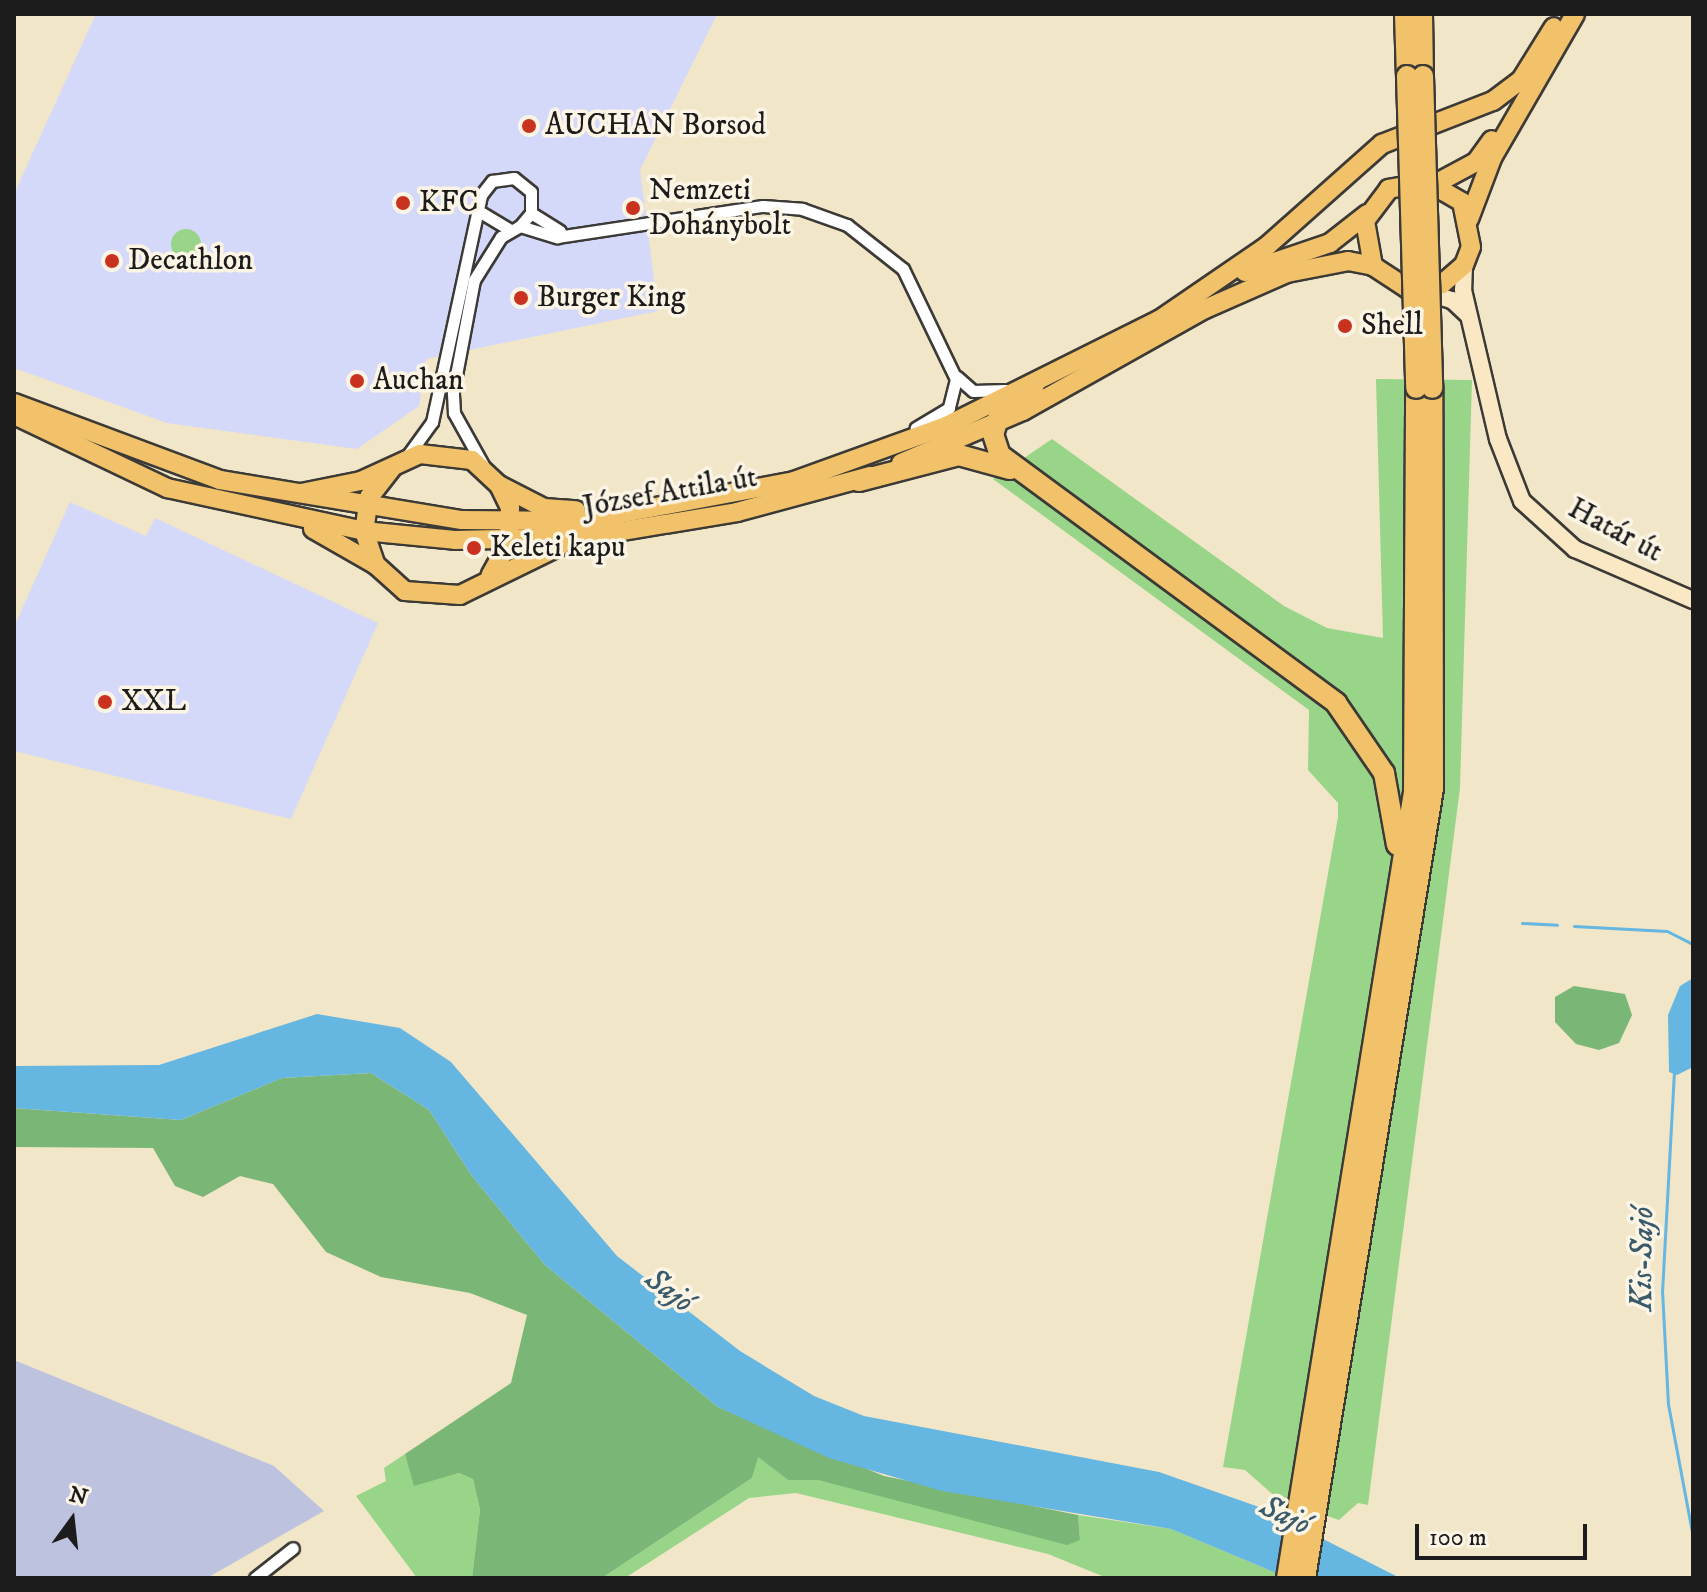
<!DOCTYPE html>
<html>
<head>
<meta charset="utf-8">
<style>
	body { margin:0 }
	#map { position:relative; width:1707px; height:1592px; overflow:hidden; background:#f2e6c9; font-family:"IM FELL DW Pica",serif }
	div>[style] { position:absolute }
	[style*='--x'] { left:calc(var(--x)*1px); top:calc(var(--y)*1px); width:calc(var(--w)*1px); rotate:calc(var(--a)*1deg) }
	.built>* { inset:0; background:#d4d8f9 }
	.industrial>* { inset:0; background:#bdc3de }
	.green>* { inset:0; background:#99d589 }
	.round { border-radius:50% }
	.forest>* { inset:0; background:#7ab675 }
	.water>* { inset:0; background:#65b6e0 }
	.stream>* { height:3px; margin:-1.5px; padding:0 1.5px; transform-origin:1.5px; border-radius:1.5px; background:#65b6e0 }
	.roads { filter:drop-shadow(2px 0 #3c3a36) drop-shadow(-2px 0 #3c3a36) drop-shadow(0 2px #3c3a36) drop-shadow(0 -2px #3c3a36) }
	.minor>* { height:11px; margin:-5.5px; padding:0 5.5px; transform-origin:5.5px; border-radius:5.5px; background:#fff }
	.secondary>* { height:16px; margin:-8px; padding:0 8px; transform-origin:8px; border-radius:8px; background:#fae7c3 }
	.primary>* { height:18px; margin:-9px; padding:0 9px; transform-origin:9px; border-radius:9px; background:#f2c26a }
	.motorway>* { height:20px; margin:-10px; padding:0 10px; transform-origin:10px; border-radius:10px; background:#f2c26a }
	.bridges { filter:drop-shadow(2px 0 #3c3a36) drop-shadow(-2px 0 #3c3a36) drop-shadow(0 2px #3c3a36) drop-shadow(0 -2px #3c3a36) }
	.motorway-bridge>* { height:20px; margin:-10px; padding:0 10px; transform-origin:10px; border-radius:10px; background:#f2c26a }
	.dots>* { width:22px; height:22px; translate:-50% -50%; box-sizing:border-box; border:4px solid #fcf5e5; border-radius:50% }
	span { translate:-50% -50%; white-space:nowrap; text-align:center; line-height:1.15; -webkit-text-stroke:7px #fcf5e5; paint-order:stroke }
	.poi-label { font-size:30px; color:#1c1c1c }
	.left { translate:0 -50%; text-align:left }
	.street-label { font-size:30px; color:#1c1c1c }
	.water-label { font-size:32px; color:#395a6a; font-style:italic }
	.frame { position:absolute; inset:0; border:16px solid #1c1c1c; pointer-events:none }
	.north { position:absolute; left:32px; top:1480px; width:80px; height:80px; -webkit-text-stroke:6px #fcf5e5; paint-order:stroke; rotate:15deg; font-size:22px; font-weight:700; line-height:32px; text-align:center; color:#1c1c1c }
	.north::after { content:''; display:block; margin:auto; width:28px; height:36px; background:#1c1c1c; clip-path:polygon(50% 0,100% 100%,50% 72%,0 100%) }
	.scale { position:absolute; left:1415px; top:1524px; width:172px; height:36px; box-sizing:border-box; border:4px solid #1c1c1c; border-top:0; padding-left:10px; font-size:24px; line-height:28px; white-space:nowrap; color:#1c1c1c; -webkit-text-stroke:6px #fcf5e5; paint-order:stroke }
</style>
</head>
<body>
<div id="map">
	<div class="built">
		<div style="clip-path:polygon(96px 14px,717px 14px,640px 170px,658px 311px,426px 359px,419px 406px,357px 449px,167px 423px,14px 368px,14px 194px)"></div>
		<div style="clip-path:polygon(70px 502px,146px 536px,155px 518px,378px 623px,291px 819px,14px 751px,14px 627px)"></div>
	</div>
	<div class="industrial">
		<div style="clip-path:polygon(14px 1360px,274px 1466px,324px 1511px,207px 1578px,14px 1578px)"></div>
	</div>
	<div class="green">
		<div class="round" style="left:171px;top:229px;width:30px;height:30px"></div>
		<div style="clip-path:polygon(1376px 379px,1472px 380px,1460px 788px,1368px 1505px,1358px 1503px,1339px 1520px,1278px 1499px,1245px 1470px,1223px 1467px,1338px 817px,1338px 803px,1308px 770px,1309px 710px,993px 479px,1052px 439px,1284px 606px,1327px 628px,1383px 638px)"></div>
		<div style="clip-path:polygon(405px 1454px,415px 1485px,459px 1473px,473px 1479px,480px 1510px,472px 1578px,417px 1578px,356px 1496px,386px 1481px,384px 1468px)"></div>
		<div style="clip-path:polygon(757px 1456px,788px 1480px,818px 1480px,1080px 1540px,1078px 1515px,1171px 1529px,1288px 1578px,1107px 1578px,1048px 1554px,796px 1493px,749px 1498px,625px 1578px,602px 1578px,752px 1478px)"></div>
	</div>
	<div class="forest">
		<div style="clip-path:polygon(1574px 986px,1625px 994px,1632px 1015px,1619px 1043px,1599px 1050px,1576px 1044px,1555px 1022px,1555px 997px)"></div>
		<div style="clip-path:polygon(371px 1073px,429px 1110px,472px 1176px,545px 1265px,718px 1407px,884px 1476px,1078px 1515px,1080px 1540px,1067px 1545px,818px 1480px,788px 1480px,758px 1457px,752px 1478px,602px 1578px,472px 1578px,480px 1510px,473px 1479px,459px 1473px,414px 1486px,405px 1454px,511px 1383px,527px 1315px,470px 1293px,381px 1277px,326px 1252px,273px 1184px,240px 1176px,203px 1197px,175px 1186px,153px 1148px,14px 1147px,14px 1108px,181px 1120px,282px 1078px)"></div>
	</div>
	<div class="water">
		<div style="clip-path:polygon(1693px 978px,1693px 1067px,1677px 1075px,1669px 1072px,1668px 1015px,1680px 986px)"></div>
		<div style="clip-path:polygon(317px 1014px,400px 1028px,451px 1062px,617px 1256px,740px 1351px,814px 1396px,864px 1416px,1159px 1472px,1262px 1508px,1400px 1578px,1288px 1578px,1171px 1529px,942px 1491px,829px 1458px,718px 1407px,545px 1265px,472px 1176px,429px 1110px,371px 1073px,282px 1078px,181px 1120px,14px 1108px,14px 1066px,159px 1065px)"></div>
	</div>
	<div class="stream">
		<div style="--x:1522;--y:923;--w:35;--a:3"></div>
		<div style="--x:1574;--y:926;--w:93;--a:3.1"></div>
		<div style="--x:1667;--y:931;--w:29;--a:27"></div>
		<div style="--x:1674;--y:1071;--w:219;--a:93.1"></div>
		<div style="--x:1662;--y:1290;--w:114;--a:87"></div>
		<div style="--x:1668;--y:1404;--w:136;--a:79.4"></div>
	</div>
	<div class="roads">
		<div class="minor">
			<div style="--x:482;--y:213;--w:33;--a:31"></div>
			<div style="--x:531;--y:213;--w:34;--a:32"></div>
			<div style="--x:957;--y:377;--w:21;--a:41"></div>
			<div style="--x:973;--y:391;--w:32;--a:-2"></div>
			<div style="--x:408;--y:455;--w:41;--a:-54"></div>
			<div style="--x:432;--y:422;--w:232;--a:-77.8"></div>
			<div style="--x:481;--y:195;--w:18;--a:-52"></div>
			<div style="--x:492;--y:181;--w:22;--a:-8"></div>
			<div style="--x:514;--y:178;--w:22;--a:39"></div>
			<div style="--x:531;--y:192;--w:21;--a:90"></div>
			<div style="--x:531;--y:213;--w:17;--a:130"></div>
			<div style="--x:483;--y:465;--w:60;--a:-119.1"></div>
			<div style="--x:454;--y:413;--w:22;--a:-93"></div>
			<div style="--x:453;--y:391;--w:113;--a:-79.3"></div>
			<div style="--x:474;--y:280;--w:51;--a:-57.9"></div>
			<div style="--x:501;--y:237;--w:22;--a:-30"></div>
			<div style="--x:520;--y:226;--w:39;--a:17"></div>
			<div style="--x:557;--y:237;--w:208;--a:-8.6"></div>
			<div style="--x:763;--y:206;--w:39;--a:4"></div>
			<div style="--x:802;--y:209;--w:48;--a:19.6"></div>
			<div style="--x:847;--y:225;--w:71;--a:38.2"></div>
			<div style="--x:903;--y:269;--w:122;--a:64.3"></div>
			<div style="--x:956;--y:379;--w:30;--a:104"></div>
			<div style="--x:949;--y:408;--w:39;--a:149"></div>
			<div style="--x:255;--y:1578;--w:48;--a:-38.3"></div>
		</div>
		<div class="secondary">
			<div style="--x:1464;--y:265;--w:25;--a:92"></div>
			<div style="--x:1463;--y:290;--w:153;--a:76.8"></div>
			<div style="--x:1498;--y:439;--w:66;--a:68.8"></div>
			<div style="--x:1522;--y:501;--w:72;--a:42.2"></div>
			<div style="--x:1575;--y:549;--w:129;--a:23.4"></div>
			<div style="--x:1422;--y:291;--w:31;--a:17"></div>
			<div style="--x:1452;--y:300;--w:22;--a:43"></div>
		</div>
		<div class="primary">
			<div style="--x:1435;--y:184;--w:47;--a:-28.2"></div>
			<div style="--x:1476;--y:162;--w:27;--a:-54"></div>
			<div style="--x:1469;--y:219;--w:65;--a:-69.3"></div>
			<div style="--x:1492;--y:158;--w:166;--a:-60"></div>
			<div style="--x:1245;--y:272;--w:90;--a:-18.8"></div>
			<div style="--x:1330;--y:243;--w:47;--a:-38.1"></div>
			<div style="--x:14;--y:403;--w:220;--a:20.5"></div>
			<div style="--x:220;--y:480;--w:245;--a:9.4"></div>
			<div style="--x:462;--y:520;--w:119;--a:0.5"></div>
			<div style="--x:581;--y:521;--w:217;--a:-10.6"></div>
			<div style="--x:794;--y:481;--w:162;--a:-19.9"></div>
			<div style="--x:946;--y:426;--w:238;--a:-26.5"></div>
			<div style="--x:1159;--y:320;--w:131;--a:-34.4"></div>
			<div style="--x:1267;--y:246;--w:154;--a:-41.6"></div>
			<div style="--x:1382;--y:144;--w:119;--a:-21.2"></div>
			<div style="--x:1493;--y:101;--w:35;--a:-37"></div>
			<div style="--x:1521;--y:80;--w:62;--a:-58.1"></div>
			<div style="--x:14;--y:415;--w:170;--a:25.5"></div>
			<div style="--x:167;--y:488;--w:202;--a:12.3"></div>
			<div style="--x:364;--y:531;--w:91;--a:5.6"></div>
			<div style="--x:455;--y:540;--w:131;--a:-1.3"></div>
			<div style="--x:586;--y:537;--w:153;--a:-9.4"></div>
			<div style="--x:737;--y:512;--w:138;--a:-15.1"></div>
			<div style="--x:901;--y:463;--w:133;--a:-23.1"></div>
			<div style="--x:1023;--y:411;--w:209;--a:-29.3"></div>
			<div style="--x:1205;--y:309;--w:90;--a:-23.7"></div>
			<div style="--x:1287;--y:273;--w:62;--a:-11.1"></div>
			<div style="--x:1348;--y:261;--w:25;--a:11"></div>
			<div style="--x:1373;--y:266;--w:42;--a:33.3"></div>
			<div style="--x:1408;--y:289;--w:34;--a:-8"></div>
			<div style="--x:1442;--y:284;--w:29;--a:-41"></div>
			<div style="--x:1464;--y:265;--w:19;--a:-69"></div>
			<div style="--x:1471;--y:247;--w:46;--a:-101.3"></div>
			<div style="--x:1462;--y:202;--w:39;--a:-150"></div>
			<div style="--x:1428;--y:182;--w:40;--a:170"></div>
			<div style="--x:1389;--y:189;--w:40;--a:127"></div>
			<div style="--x:1365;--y:221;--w:46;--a:79.9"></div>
			<div style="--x:392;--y:468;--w:37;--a:128"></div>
			<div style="--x:369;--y:497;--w:34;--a:98"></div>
			<div style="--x:364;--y:531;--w:36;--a:71"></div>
			<div style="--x:376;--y:565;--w:39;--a:42"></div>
			<div style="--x:405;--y:591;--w:55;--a:4.2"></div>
			<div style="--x:460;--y:595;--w:111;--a:-26.1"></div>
			<div style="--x:499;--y:485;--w:51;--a:27.1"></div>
			<div style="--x:544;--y:508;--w:32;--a:4"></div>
			<div style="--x:301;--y:493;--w:61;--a:-11.3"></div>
			<div style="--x:361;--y:481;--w:65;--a:-24.6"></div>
			<div style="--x:420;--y:454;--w:52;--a:6.6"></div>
			<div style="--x:472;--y:460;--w:37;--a:43"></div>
			<div style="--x:499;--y:485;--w:25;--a:64"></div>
			<div style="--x:510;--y:508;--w:34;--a:92"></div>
			<div style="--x:509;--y:542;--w:38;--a:119"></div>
			<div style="--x:313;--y:529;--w:70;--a:29.8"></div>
		</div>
		<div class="motorway">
			<div style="--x:1405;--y:14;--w:62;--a:88.2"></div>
			<div style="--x:1422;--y:14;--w:62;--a:89.1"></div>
			<div style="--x:1034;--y:385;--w:47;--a:138.5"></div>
			<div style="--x:999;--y:416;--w:19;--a:108"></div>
			<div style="--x:993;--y:434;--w:22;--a:72"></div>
			<div style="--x:1000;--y:455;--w:418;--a:36.4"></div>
			<div style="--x:1336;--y:703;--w:85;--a:55.6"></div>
			<div style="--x:1384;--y:773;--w:73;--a:79.8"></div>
			<div style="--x:859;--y:481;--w:103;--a:-14.6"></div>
			<div style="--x:959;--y:455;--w:53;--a:15.4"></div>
			<div style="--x:1287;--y:1578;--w:796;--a:-80.82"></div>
			<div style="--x:1414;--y:792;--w:404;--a:-89.7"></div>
			<div style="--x:1305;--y:1578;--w:799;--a:-80.79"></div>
			<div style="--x:1433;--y:789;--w:401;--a:-90.1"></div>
		</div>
	</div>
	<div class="bridges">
		<div class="motorway-bridge">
			<div style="--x:1407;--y:76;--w:312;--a:88.3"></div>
			<div style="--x:1423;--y:76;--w:312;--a:88.3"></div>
		</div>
	</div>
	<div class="dots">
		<div style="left:529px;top:126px;background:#c8321e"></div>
		<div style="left:403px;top:203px;background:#c8321e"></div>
		<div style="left:633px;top:208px;background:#c8321e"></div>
		<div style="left:112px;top:261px;background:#c8321e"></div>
		<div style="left:521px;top:298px;background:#c8321e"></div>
		<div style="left:1345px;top:326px;background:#c8321e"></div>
		<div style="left:357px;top:381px;background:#c8321e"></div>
		<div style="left:474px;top:548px;background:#c8321e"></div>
		<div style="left:105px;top:702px;background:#c8321e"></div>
	</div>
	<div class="poi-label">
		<span class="left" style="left:545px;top:126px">AUCHAN Borsod</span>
		<span class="left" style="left:649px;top:208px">Nemzeti<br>Dohánybolt</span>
		<span class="left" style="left:419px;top:203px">KFC</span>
		<span class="left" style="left:128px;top:261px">Decathlon</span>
		<span class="left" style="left:537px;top:298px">Burger King</span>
		<span class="left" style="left:1361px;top:326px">Shell</span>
		<span class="left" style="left:373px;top:381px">Auchan</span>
		<span class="left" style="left:490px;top:548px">Keleti kapu</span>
		<span class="left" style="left:121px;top:702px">XXL</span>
	</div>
	<div class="street-label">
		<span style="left:670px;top:493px;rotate:-10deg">József Attila út</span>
		<span style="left:1615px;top:531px;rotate:28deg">Határ út</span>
	</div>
	<div class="water-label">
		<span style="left:1643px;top:1259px;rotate:-89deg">Kis-Sajó</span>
		<span style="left:669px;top:1291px;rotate:37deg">Sajó</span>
		<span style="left:1285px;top:1516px;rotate:26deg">Sajó</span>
	</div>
	<div class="frame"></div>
	<div class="north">N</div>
	<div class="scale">100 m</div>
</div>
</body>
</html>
